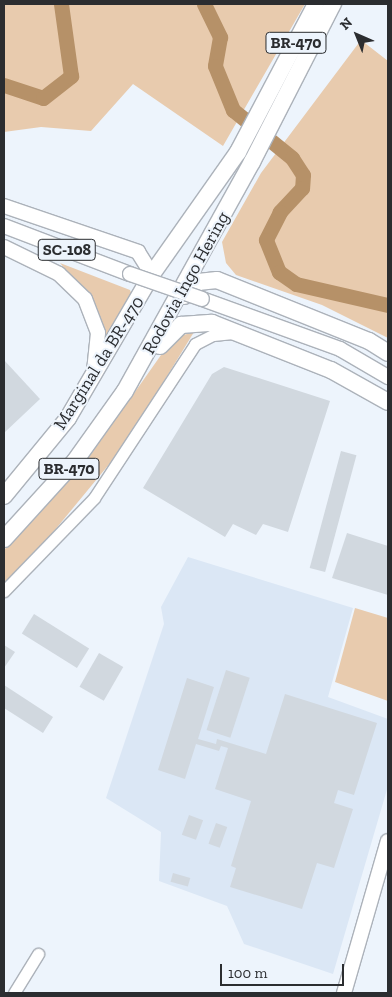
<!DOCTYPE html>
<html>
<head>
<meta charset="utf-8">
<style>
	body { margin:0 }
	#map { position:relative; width:392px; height:997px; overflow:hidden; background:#edf4fc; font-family:"Zilla Slab",serif }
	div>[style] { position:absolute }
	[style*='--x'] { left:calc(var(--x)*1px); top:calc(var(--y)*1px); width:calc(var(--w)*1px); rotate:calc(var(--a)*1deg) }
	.built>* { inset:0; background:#dbe7f5 }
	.green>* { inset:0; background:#e8cbae }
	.river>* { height:15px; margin:-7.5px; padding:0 7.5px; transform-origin:7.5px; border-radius:7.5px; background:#b69168 }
	.building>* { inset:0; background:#d1d8df; transform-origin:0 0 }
	.roads { filter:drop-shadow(1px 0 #acb2ba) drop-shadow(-1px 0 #acb2ba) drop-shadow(0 1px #acb2ba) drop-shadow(0 -1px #acb2ba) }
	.minor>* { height:11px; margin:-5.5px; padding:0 5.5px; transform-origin:5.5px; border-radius:5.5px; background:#fff }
	.major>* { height:14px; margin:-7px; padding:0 7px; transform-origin:7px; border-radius:7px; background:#fff }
	.highway>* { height:16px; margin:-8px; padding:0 8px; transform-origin:8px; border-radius:8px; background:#fff }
	.bridges { filter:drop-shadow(1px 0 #acb2ba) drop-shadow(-1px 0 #acb2ba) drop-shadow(0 1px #acb2ba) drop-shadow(0 -1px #acb2ba) }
	.major-bridge>* { height:14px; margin:-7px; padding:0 7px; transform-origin:7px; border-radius:7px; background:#fff }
	span { translate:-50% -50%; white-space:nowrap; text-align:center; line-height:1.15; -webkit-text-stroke:4px #edf4fc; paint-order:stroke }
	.shield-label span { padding:1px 4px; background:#edf4fc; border:1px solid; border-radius:4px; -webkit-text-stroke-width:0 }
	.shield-label { font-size:16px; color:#2b2d30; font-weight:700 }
	.street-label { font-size:18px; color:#2b2d30 }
	.frame { position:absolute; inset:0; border:5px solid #2b2d30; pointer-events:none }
	.north { position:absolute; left:332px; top:10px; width:50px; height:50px; -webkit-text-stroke:4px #edf4fc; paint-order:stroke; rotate:316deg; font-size:14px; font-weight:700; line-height:20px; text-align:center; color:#2b2d30 }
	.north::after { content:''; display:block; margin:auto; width:18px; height:22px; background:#2b2d30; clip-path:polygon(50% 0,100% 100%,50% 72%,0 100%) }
	.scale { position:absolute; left:220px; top:964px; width:124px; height:22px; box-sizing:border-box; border:2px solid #2b2d30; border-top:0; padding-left:6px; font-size:15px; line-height:18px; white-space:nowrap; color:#2b2d30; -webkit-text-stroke:4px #edf4fc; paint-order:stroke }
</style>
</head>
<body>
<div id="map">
	<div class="built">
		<div style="clip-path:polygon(188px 557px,353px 608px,328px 697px,388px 719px,388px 786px,333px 974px,244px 944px,227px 906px,159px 881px,161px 832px,106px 798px,164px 624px,161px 607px)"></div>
	</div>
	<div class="green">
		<div style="clip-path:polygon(4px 4px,305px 4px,223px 146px,133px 84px,91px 131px,41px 127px,4px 132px)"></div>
		<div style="clip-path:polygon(361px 40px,388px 61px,388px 338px,322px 305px,236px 275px,226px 263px,222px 242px,261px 173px)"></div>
		<div style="clip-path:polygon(60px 263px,130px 290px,133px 298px,103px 353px,94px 302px)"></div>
		<div style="clip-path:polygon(194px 332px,125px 445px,40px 548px,4px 583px,4px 550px,82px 467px,173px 338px)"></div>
		<div style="clip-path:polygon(355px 608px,388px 618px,388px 701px,335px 682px)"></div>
	</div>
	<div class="river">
		<div style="--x:204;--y:4;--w:37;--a:64"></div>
		<div style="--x:220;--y:37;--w:29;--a:100"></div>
		<div style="--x:215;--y:66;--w:48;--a:67.8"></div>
		<div style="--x:233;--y:110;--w:76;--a:39.1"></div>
		<div style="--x:292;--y:158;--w:20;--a:57"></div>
		<div style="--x:303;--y:175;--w:13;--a:94"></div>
		<div style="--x:302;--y:188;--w:33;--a:133"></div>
		<div style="--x:280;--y:212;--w:31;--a:117"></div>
		<div style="--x:266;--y:240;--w:35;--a:68"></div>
		<div style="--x:279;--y:272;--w:21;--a:35"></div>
		<div style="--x:296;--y:284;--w:94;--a:12.9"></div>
		<div style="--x:4;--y:85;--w:41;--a:18.4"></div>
		<div style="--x:43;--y:98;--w:36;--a:-38"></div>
		<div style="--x:71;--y:76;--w:73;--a:-97.9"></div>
	</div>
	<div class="building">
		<div style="clip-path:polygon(4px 360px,40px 399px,4px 433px)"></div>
		<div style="clip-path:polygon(224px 367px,330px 401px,288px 532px,263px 524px,256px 535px,233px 524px,225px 537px,143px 488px,212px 374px)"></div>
		<div style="left:341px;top:451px;width:16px;height:121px;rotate:15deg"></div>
		<div style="clip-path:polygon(347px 533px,388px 546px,388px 595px,332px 578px)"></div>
		<div style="left:34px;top:614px;width:65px;height:23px;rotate:32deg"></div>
		<div style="clip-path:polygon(4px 645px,15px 652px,4px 668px)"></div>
		<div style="left:99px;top:653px;width:28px;height:39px;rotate:30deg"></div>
		<div style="left:226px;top:670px;width:25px;height:63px;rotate:18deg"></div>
		<div style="clip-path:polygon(187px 678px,214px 687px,198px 739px,216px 744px,217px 739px,266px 754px,285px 694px,377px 723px,354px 795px,338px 790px,334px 803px,353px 809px,334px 868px,317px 863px,302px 909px,230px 887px,236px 868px,231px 866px,251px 801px,215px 789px,228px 748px,221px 746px,219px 751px,196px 744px,185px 779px,158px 770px)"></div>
		<div style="clip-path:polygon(4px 685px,53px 717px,43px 733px,4px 708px)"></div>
		<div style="left:189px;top:815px;width:15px;height:21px;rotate:20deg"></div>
		<div style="left:216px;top:823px;width:12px;height:22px;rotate:20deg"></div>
		<div style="left:173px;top:873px;width:18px;height:9px;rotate:16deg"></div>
	</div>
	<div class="roads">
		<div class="minor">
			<div style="--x:4;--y:591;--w:129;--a:-45.9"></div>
			<div style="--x:94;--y:498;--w:184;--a:-56.7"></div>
			<div style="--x:195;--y:344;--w:20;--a:-27"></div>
			<div style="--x:213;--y:335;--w:20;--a:-6"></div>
			<div style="--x:14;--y:993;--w:46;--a:-58.4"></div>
		</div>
		<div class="major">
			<div style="--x:4;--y:206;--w:142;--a:18.9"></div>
			<div style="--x:138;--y:252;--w:26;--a:58"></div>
			<div style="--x:4;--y:226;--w:135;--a:20.9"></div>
			<div style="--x:4;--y:247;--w:61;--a:26.1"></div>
			<div style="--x:59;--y:274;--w:36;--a:44"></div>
			<div style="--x:85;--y:299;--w:36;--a:69"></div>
			<div style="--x:98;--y:333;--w:37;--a:96"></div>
			<div style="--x:202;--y:299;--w:147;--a:19.9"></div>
			<div style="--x:340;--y:349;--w:56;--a:30.3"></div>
			<div style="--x:344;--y:993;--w:158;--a:-73.9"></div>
		</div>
		<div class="highway">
			<div style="--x:184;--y:296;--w:20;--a:-45"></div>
			<div style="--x:198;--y:282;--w:19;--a:-6"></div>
			<div style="--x:217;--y:280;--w:164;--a:21.9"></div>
			<div style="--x:369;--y:341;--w:22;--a:32"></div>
			<div style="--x:160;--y:346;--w:30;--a:-45"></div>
			<div style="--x:181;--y:325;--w:31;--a:-4"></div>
			<div style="--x:212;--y:323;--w:128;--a:21.6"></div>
			<div style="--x:331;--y:370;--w:65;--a:29.3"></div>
			<div style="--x:4;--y:496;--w:101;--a:-50.6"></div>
			<div style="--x:68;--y:418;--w:167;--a:-59.7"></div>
			<div style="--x:152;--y:274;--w:149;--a:-54.8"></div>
			<div style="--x:238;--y:152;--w:167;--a:-62.2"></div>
			<div style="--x:4;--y:539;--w:105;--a:-47.7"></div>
			<div style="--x:75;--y:461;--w:86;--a:-54.5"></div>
			<div style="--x:125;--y:391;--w:262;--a:-61"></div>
			<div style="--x:252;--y:162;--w:178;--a:-62.9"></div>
		</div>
	</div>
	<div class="bridges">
		<div class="major-bridge">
			<div style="--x:130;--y:274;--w:76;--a:19.1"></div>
		</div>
	</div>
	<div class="shield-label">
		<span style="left:296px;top:43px">BR-470</span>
		<span style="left:67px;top:250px">SC-108</span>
		<span style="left:69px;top:469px">BR-470</span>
	</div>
	<div class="street-label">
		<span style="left:186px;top:283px;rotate:-61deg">Rodovia Ingo Hering</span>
		<span style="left:99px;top:363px;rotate:-58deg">Marginal da BR-470</span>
	</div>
	<div class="frame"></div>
	<div class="north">N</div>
	<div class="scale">100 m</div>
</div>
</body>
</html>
